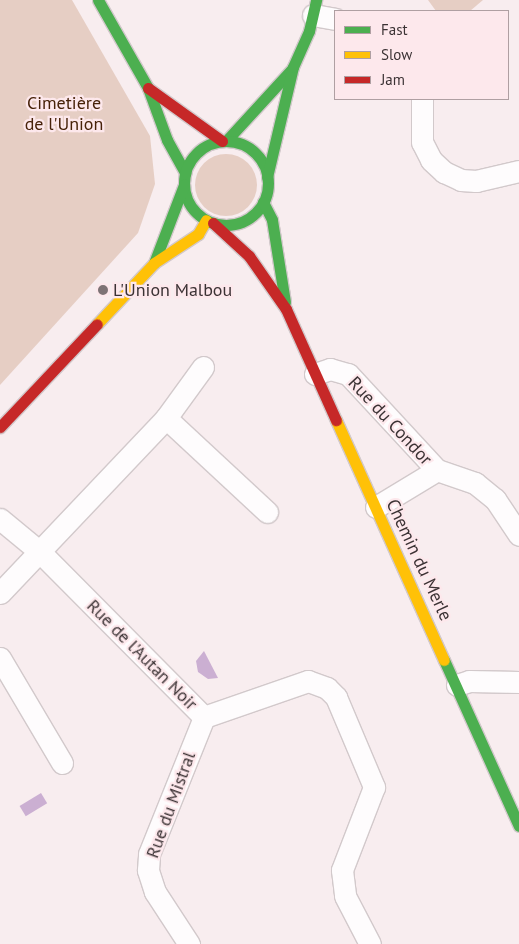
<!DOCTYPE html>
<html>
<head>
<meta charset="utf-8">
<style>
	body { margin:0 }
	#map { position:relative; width:519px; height:944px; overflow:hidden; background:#f8edef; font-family:"PT Sans",sans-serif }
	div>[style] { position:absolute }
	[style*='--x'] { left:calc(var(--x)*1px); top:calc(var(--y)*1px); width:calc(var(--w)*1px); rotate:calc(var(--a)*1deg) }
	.green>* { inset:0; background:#e6cec4 }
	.round { border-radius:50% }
	.water>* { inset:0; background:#cbafd2; transform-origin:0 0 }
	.roads { filter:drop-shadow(1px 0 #d2c9cb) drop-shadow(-1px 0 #d2c9cb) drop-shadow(0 1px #d2c9cb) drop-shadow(0 -1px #d2c9cb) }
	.street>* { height:21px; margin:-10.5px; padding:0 10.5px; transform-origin:10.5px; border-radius:10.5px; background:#fefcfd }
	.fast>* { height:11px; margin:-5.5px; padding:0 5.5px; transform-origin:5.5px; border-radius:5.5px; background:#4caf50 }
	.fast>.ring { margin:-5.5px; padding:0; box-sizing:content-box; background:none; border:11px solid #4caf50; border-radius:50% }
	.slow>* { height:11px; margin:-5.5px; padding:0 5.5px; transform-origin:5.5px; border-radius:5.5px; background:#ffc107 }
	.jam>* { height:11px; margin:-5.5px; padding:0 5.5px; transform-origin:5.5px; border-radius:5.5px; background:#c62828 }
	.dots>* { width:14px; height:14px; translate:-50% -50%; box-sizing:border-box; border:2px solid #fde8ec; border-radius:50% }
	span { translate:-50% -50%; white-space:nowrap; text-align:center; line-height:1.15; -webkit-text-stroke:4.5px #fde8ec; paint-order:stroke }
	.park-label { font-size:18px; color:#472209 }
	.poi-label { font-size:18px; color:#3b3234 }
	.left { translate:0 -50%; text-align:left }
	.street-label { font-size:18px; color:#3b3234 }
	.legend { position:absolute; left:334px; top:10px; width:175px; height:90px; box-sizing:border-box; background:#fde8ec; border:1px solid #af9fa2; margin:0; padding:6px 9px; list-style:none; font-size:15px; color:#3b3234 }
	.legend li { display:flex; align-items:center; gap:10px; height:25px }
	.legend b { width:25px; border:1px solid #af9fa2 }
</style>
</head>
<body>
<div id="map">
	<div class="green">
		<div style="clip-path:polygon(0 0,72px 0,150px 136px,155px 184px,138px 233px,0 385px)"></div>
		<div style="clip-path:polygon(428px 0,483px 0,470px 11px,436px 11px)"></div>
		<div class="round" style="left:195px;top:154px;width:62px;height:62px"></div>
	</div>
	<div class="water">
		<div style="clip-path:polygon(204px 651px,218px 678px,208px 679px,198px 672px,196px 661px)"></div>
		<div style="left:41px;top:793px;width:12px;height:25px;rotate:59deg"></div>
	</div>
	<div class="roads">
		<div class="street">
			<div style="--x:313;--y:15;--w:22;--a:10"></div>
			<div style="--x:422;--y:99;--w:43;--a:90"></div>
			<div style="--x:422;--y:142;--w:20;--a:63"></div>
			<div style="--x:431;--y:160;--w:18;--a:43"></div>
			<div style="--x:444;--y:172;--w:19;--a:25"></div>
			<div style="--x:461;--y:180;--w:15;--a:4"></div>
			<div style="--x:476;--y:181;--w:44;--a:-13.1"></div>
			<div style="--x:315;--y:374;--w:16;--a:-18"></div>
			<div style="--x:330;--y:369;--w:19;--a:16"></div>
			<div style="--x:348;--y:374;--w:131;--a:47.2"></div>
			<div style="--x:437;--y:470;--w:40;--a:18.9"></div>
			<div style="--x:475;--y:483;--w:26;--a:39"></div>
			<div style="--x:495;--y:499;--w:43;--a:56.3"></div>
			<div style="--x:166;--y:418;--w:138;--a:42.9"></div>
			<div style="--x:376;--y:507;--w:71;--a:-31.2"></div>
			<div style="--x:0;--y:519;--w:52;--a:39.5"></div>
			<div style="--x:40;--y:552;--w:233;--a:45.2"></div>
			<div style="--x:204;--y:717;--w:110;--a:-19.1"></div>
			<div style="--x:308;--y:681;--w:20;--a:20"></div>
			<div style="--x:327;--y:688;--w:13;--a:45"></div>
			<div style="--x:336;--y:697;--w:98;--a:67.1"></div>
			<div style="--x:374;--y:787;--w:89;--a:111.1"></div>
			<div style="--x:342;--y:870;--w:26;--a:83"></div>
			<div style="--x:345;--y:896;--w:54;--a:62.5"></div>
			<div style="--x:0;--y:593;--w:241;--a:-46.5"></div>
			<div style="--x:166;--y:418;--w:63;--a:-54"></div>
			<div style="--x:0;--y:658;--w:122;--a:59.4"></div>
			<div style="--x:457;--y:685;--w:13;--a:-18"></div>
			<div style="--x:469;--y:681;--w:50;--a:1.1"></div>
			<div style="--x:189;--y:944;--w:62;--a:-123.2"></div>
			<div style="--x:155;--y:892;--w:23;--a:-108"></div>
			<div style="--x:148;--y:870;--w:16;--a:-86"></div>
			<div style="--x:149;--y:854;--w:148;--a:-68.1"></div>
		</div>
		<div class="fast">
			<div style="--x:98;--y:0;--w:101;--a:60.4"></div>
			<div style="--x:148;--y:88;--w:55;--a:69.9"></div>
			<div style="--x:167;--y:140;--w:38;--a:61"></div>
			<div style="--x:226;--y:141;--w:98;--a:-47.5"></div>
			<div class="ring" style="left:184px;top:141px;width:73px;height:73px"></div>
			<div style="--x:267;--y:177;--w:113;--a:-76.7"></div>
			<div style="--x:293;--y:67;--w:39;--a:-66"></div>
			<div style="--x:309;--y:31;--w:32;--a:-77"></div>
			<div style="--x:263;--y:202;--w:20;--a:63"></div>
			<div style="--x:272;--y:220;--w:83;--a:81"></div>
			<div style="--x:154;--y:263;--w:84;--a:-69"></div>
			<div style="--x:444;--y:660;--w:182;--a:65.7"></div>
		</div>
		<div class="slow">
			<div style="--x:97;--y:324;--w:83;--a:-46.9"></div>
			<div style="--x:154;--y:263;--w:53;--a:-33.4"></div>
			<div style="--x:198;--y:234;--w:16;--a:-60"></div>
			<div style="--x:336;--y:420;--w:263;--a:65.8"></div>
		</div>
		<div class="jam">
			<div style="--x:148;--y:88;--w:91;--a:35.6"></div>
			<div style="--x:213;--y:223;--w:49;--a:42.5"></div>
			<div style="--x:249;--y:256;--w:65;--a:55.1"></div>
			<div style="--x:286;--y:309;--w:122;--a:65.8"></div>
			<div style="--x:0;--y:427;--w:141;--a:-46.7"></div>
		</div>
	</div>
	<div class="dots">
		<div style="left:103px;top:290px;background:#7d7375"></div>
	</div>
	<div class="park-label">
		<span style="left:64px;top:114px">Cimetière<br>de l'Union</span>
	</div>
	<div class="poi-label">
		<span class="left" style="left:113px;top:290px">L'Union Malbou</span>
	</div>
	<div class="street-label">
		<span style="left:390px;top:421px;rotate:47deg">Rue du Condor</span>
		<span style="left:419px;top:560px;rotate:65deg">Chemin du Merle</span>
		<span style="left:142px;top:655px;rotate:45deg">Rue de l'Autan Noir</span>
		<span style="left:171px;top:805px;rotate:-70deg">Rue du Mistral</span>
	</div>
	<ul class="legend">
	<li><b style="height:6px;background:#4caf50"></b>Fast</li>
	<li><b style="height:6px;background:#ffc107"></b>Slow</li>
	<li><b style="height:6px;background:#c62828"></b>Jam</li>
	</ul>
</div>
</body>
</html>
